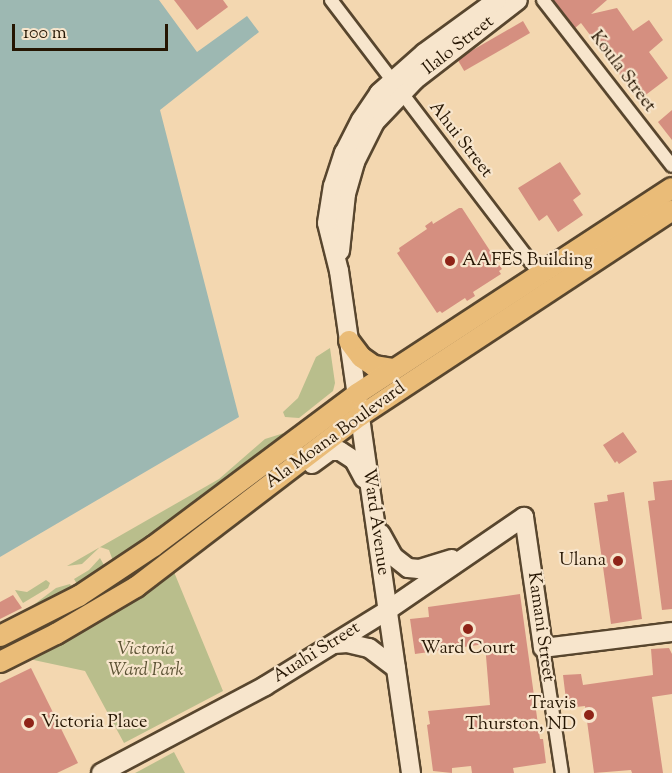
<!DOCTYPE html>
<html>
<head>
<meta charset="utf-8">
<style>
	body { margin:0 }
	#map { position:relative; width:672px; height:773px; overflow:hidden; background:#f3d7b0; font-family:"Sorts Mill Goudy",serif }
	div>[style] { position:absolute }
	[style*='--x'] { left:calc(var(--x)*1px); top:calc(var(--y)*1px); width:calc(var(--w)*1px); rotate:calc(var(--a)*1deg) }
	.green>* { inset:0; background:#b9be8c }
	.water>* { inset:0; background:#9db8b2 }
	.building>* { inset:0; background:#d58f80; transform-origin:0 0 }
	.roads { filter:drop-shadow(2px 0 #58462e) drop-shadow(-2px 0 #58462e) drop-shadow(0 2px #58462e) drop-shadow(0 -2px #58462e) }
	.street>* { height:12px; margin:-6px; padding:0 6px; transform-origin:6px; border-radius:6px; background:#f7e5cc }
	.secondary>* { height:18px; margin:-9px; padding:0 9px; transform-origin:9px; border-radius:9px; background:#f7e5cc }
	.primary>* { height:20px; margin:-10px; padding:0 10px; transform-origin:10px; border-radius:10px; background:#eabc78 }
	.dots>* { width:16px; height:16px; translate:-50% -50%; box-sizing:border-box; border:3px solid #f7e5cc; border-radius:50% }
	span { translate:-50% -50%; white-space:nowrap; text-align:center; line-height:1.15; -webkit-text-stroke:4.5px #f7e5cc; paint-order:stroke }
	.street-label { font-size:18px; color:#251502 }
	.poi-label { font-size:18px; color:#251502 }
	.left { translate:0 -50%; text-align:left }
	.right { translate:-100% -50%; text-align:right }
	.park-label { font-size:18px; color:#595032; font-style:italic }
	.scale { position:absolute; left:12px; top:24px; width:156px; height:27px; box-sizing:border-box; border:3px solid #251502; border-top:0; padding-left:8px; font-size:18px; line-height:21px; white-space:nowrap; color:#251502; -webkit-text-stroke:4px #f7e5cc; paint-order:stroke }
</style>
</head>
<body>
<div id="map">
	<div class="green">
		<div style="clip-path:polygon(330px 348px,335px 383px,333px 391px,299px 418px,285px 417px,283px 412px,298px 398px,316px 357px)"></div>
		<div style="clip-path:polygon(284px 433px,262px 454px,168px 524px,113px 561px,109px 550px,100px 547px,82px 564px,67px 566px,219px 479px,265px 439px)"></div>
		<div style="clip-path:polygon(100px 558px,105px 567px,77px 584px,74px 579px,89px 570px)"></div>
		<div style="clip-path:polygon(174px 572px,223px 691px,124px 743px,85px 671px,29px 659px,104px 618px)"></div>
		<div style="clip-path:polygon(46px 580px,50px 583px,48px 588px,23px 603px,15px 590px,27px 592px)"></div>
		<div style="clip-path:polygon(70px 584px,72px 587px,33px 607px,32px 606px,56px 588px)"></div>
		<div style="clip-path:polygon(174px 752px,185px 773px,135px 773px,139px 771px)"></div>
	</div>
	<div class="water">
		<div style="clip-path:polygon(0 0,159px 0,197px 52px,247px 16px,259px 32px,160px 110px,239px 417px,0 557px)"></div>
	</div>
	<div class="building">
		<div style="clip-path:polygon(174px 0,223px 0,228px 7px,197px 30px)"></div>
		<div style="clip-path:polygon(553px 0,607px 0,591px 14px,617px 8px,633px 31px,649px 20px,663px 40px,649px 52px,668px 78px,639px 100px,581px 23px,575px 28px)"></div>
		<div style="left:523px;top:21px;width:14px;height:76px;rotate:60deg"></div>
		<div style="clip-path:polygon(672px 110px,672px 140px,658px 122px)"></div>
		<div style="clip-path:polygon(560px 162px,581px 194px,573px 200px,583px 215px,558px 232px,547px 215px,539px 221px,518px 188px)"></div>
		<div style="clip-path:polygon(459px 208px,462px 208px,502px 269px,499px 271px,501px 274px,473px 292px,475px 296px,467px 301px,465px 298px,442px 313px,440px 311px,437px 313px,397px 253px,400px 251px,399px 248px,427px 229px,425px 226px,432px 221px,433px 224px)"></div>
		<div style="clip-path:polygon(623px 432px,637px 452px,619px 464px,617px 461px,615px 463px,603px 445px)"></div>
		<div style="clip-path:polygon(672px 480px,672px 609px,662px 610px,648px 501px,655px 500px,653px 482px)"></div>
		<div style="clip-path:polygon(624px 492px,642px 619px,611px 624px,594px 503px,608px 501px,607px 495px)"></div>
		<div style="clip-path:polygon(520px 594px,540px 739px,543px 739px,546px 763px,513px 768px,514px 773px,472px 773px,471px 766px,452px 768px,452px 773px,433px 771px,427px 725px,430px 724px,428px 711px,490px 705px,485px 644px,415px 654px,410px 619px,429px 617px,428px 607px)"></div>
		<div style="clip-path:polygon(13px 595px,22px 608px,0 619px,0 602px)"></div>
		<div style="clip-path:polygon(669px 648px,672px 654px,672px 694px,652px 697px,663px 773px,632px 773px,631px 770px,594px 773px,585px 706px,567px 708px,563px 675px,581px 674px,583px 685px,653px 675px,651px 649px)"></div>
		<div style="clip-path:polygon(31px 668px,78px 763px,57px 773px,0 773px,0 683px)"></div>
	</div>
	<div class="roads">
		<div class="street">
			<div style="--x:331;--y:0;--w:345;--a:52.7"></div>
			<div style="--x:543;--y:0;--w:210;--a:52.1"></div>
			<div style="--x:543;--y:648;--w:126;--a:81.4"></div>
		</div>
		<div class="secondary">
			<div style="--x:340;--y:251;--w:57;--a:-84"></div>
			<div style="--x:346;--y:194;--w:33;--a:-74"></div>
			<div style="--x:355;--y:162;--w:45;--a:-63.4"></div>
			<div style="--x:375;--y:122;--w:58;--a:-46.4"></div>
			<div style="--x:415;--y:80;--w:130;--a:-37.8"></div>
			<div style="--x:312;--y:464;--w:22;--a:-36"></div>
			<div style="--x:330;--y:451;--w:10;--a:0"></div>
			<div style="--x:340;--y:451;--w:17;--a:33"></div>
			<div style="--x:354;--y:460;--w:21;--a:62"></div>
			<div style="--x:381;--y:534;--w:26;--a:61"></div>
			<div style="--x:394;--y:557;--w:18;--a:38"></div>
			<div style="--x:408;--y:568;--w:11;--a:5"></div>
			<div style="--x:419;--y:569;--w:34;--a:-17"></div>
			<div style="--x:334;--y:644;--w:13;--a:-4"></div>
			<div style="--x:347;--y:643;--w:23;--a:13"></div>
			<div style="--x:369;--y:648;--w:34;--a:37"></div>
			<div style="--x:101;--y:773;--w:186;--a:-27.9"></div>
			<div style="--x:265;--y:686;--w:145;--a:-31.7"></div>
			<div style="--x:388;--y:610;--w:165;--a:-34.4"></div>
			<div style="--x:524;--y:517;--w:132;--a:81.7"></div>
			<div style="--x:543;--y:648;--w:130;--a:-7.1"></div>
			<div style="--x:411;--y:773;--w:507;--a:-98.16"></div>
			<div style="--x:339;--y:271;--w:49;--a:-104"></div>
			<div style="--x:327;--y:223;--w:37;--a:-81"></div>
			<div style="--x:333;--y:186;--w:35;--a:-72"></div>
			<div style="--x:344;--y:153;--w:37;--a:-63"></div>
			<div style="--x:361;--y:120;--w:32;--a:-56"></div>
			<div style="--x:379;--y:93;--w:60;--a:-41.6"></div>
			<div style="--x:424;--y:53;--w:90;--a:-36"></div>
		</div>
		<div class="primary">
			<div style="--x:349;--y:341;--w:20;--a:53"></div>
			<div style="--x:361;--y:357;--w:16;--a:35"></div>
			<div style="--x:374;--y:366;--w:20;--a:9"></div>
			<div style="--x:0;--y:636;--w:89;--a:-26.9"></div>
			<div style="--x:79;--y:596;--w:90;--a:-33.7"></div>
			<div style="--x:154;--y:546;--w:254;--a:-36.8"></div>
			<div style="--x:357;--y:394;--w:376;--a:-33.2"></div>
			<div style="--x:0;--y:662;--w:63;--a:-26.6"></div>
			<div style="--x:56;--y:634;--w:93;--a:-30.4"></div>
			<div style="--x:136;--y:587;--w:282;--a:-37.4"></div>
			<div style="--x:360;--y:416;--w:374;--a:-33.4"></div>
		</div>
	</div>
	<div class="dots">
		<div style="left:450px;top:261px;background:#8f2418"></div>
		<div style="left:618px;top:561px;background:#8f2418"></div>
		<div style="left:468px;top:629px;background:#8f2418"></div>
		<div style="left:589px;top:715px;background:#8f2418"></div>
		<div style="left:29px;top:723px;background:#8f2418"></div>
	</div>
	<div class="street-label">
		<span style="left:459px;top:46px;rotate:-38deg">Ilalo Street</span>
		<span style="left:622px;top:72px;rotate:53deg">Koula Street</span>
		<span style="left:460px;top:140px;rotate:52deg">Ahui Street</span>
		<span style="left:336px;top:436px;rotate:-36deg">Ala Moana Boulevard</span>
		<span style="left:375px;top:522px;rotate:82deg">Ward Avenue</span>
		<span style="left:540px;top:627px;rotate:82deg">Kamani Street</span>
		<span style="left:317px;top:653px;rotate:-32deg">Auahi Street</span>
	</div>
	<div class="poi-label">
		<span class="left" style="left:462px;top:261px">AAFES Building</span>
		<span class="right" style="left:606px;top:561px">Ulana</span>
		<span style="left:468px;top:649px">Ward Court</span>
		<span class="right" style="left:576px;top:715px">Travis<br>Thurston, ND</span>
		<span class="left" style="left:41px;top:723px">Victoria Place</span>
	</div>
	<div class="park-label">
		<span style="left:146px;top:661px">Victoria<br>Ward Park</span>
	</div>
	<div class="scale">100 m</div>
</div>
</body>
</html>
